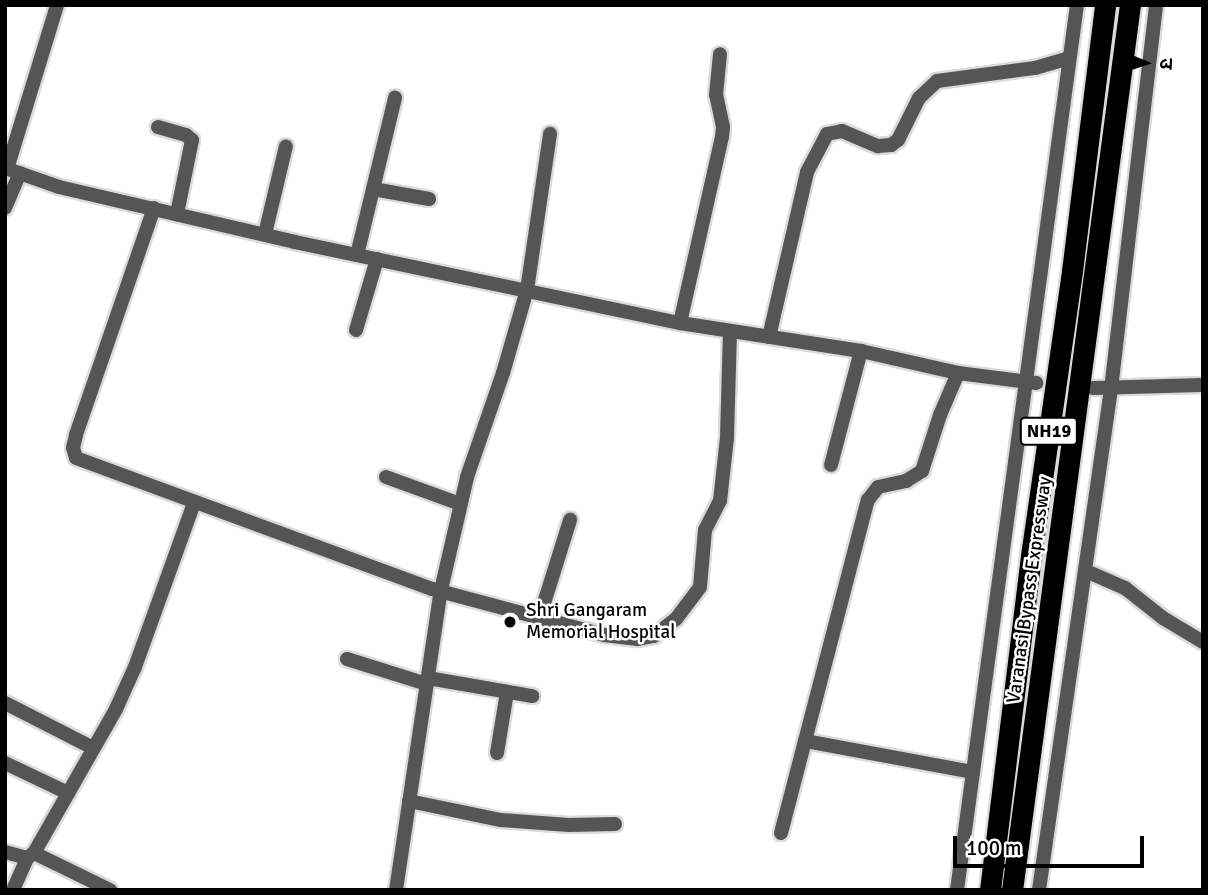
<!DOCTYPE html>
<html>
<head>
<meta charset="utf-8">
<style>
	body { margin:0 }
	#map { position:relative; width:1208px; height:895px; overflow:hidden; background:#fff; font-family:Signika,"Noto Sans Devanagari",sans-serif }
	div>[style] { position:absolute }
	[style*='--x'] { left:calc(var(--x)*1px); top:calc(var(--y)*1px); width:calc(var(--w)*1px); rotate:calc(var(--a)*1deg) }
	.roads { filter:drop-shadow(2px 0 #dbdbdb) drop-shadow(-2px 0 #dbdbdb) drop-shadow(0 2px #dbdbdb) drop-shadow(0 -2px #dbdbdb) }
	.minor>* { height:14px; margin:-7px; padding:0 7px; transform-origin:7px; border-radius:7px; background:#555 }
	.highway>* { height:21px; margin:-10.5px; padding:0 10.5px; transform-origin:10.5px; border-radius:10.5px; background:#000 }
	.dots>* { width:19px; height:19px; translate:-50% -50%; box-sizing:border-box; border:4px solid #fff; border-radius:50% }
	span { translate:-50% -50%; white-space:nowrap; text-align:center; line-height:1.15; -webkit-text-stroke:5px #fff; paint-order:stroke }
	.shield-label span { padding:2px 5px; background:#fff; border:2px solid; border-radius:5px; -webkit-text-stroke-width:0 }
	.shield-label { font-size:18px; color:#000; font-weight:700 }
	.street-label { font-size:19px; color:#000 }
	.poi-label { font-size:19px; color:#000 }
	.left { translate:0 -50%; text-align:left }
	.frame { position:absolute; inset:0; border:7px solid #000; pointer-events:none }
	.north { position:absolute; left:1110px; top:28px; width:70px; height:70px; -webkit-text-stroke:5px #fff; paint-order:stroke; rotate:92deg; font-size:19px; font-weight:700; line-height:28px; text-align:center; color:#000 }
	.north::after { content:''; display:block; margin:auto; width:24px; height:32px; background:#000; clip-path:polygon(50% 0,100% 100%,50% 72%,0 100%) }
	.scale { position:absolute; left:953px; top:836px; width:191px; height:32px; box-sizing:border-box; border:4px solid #000; border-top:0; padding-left:9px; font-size:21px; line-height:24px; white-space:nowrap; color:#000; -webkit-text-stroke:5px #fff; paint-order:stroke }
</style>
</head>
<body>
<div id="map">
	<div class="roads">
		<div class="minor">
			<div style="--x:158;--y:127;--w:29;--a:16"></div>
			<div style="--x:186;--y:135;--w:8;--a:40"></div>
			<div style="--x:192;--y:140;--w:76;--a:101.5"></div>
			<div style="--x:5;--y:168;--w:57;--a:19.4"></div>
			<div style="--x:59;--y:187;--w:242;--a:13.1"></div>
			<div style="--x:295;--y:242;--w:393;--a:11.9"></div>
			<div style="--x:680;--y:323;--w:183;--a:8.8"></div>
			<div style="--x:861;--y:351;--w:99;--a:12.8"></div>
			<div style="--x:958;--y:373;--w:79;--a:7.3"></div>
			<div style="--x:7;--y:169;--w:171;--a:-73"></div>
			<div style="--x:373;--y:189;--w:57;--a:10.1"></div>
			<div style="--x:5;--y:208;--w:38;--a:-67"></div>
			<div style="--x:154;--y:208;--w:240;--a:109"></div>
			<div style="--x:76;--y:435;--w:13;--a:103"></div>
			<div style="--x:73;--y:448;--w:10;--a:73"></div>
			<div style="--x:76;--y:458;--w:379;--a:20.2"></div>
			<div style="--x:432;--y:589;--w:178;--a:15"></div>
			<div style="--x:604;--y:635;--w:34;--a:7"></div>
			<div style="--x:638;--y:639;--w:16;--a:-11"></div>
			<div style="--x:654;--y:636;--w:28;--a:-38"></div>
			<div style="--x:676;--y:619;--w:40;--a:-53"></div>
			<div style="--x:700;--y:587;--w:57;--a:-85"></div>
			<div style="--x:705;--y:530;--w:33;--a:-63"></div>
			<div style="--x:720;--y:501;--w:63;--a:-83.7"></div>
			<div style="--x:727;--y:438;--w:107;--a:-88.4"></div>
			<div style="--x:265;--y:234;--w:90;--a:-76.6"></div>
			<div style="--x:357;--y:255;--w:162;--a:-76.4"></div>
			<div style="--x:680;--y:323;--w:191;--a:-77.3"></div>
			<div style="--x:722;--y:137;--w:10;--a:-84"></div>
			<div style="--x:723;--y:127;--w:33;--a:-102"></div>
			<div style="--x:716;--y:95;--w:41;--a:-84.4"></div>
			<div style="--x:356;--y:330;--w:74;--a:-73.5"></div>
			<div style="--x:769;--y:337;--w:169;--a:-77"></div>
			<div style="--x:807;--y:172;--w:43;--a:-62.2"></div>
			<div style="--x:827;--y:134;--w:15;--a:-11"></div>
			<div style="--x:842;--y:131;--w:39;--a:23"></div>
			<div style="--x:878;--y:146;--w:13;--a:-4"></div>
			<div style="--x:891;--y:145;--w:9;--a:-36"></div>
			<div style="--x:898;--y:140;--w:47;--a:-63.4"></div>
			<div style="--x:919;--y:98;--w:25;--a:-43"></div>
			<div style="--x:937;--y:81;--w:99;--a:-7.6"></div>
			<div style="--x:1035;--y:68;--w:35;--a:-16"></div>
			<div style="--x:1093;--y:388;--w:110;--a:-1.6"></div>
			<div style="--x:831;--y:465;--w:118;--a:-75.3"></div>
			<div style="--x:386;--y:477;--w:79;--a:20"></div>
			<div style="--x:1086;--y:571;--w:43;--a:23.6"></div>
			<div style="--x:1125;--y:588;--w:48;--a:38.3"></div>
			<div style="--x:1163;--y:618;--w:47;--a:31"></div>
			<div style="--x:540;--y:616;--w:101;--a:-72.6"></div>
			<div style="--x:347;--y:659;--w:84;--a:17.4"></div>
			<div style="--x:428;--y:678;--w:106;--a:9.8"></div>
			<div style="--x:5;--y:703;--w:99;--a:27.1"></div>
			<div style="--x:805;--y:741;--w:171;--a:10.5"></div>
			<div style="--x:497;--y:753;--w:62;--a:-80.7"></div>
			<div style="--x:5;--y:763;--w:70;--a:25.5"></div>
			<div style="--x:409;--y:801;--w:94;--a:11.7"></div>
			<div style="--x:501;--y:820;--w:68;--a:4.2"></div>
			<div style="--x:569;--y:825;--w:46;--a:-1.2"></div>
			<div style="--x:781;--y:833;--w:344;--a:-75.4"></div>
			<div style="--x:868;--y:500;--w:16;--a:-52"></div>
			<div style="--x:878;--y:487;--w:29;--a:-12"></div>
			<div style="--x:906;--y:481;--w:19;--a:-32"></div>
			<div style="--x:922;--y:471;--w:59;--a:-72.2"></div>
			<div style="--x:940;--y:415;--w:46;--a:-66.8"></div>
			<div style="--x:5;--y:852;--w:23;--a:15"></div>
			<div style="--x:27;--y:858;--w:9;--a:-36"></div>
			<div style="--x:34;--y:853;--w:166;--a:-60.3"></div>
			<div style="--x:116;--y:709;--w:46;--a:-65.7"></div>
			<div style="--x:135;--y:667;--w:174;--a:-70.2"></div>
			<div style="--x:34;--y:853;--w:85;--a:26"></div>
			<div style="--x:13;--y:890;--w:35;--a:-66"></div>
			<div style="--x:396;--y:890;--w:303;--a:-81.5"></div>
			<div style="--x:441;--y:590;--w:116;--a:-77"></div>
			<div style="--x:467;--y:477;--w:110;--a:-70.9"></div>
			<div style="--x:503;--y:373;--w:86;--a:-73.9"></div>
			<div style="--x:527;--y:290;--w:158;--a:-81.6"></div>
			<div style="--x:957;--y:890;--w:893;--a:-82.28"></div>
			<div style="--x:1039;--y:890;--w:506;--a:-81.82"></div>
			<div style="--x:1111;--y:389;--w:387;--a:-83.3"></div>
		</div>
		<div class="highway">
			<div style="--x:990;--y:890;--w:344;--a:-83"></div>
			<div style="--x:1032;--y:549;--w:281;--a:-81.8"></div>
			<div style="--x:1072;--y:271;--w:268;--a:-82.9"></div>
			<div style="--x:1012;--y:890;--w:893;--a:-82.41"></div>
		</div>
	</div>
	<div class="dots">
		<div style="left:510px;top:622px;background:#000"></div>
	</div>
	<div class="shield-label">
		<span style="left:1049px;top:431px">NH19</span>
	</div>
	<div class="street-label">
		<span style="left:1030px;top:590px;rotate:-82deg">Varanasi Bypass Expressway</span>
	</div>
	<div class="poi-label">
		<span class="left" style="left:526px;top:622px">Shri Gangaram<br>Memorial Hospital</span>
	</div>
	<div class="frame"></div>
	<div class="north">उ</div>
	<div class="scale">100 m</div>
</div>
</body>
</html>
